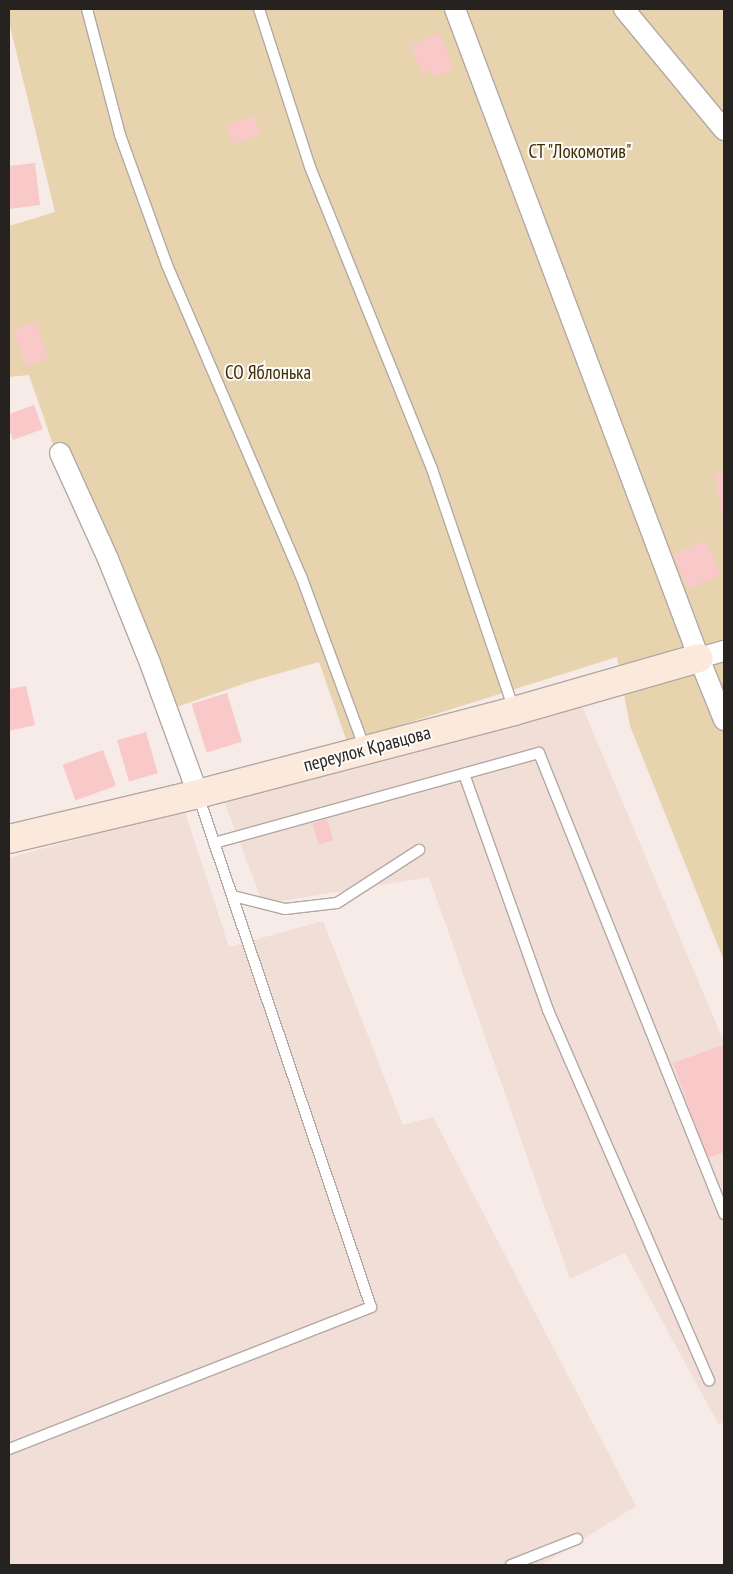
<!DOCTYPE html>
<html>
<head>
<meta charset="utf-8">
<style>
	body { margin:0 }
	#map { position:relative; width:733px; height:1574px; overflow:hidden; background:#f6ebe7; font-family:"PT Sans Narrow",sans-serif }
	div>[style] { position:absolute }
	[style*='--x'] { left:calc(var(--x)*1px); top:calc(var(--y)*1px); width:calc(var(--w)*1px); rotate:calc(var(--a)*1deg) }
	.built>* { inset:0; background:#f1ded7 }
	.green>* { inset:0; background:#e7d4af }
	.building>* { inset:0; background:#f9c8c9; transform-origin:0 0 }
	.roads { filter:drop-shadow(1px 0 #b3a8a4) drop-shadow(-1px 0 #b3a8a4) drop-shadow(0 1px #b3a8a4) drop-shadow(0 -1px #b3a8a4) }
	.lane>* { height:10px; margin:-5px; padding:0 5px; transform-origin:5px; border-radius:5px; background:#fff }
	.street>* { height:20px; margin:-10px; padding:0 10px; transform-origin:10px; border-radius:10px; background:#fff }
	.secondary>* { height:28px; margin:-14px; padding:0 14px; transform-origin:14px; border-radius:14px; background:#fbeadb }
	span { translate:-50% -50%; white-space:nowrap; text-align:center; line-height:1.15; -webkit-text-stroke:4px #fefaf8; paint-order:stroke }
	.park-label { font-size:19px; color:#3d2c03 }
	.street-label { font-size:19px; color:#262220 }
	.frame { position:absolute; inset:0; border:10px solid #262220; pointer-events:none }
</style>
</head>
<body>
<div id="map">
	<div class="built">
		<div style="clip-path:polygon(579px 699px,724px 1042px,724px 1421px,719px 1425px,625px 1253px,570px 1279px,429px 877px,263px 904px,221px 793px)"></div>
		<div style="clip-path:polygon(184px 809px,229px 947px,323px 921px,403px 1125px,433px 1117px,636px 1506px,542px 1565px,9px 1565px,9px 858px)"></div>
	</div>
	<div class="green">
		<div style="clip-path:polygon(9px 9px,724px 9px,724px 961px,630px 726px,617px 657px,347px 742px,319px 662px,249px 682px,165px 711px,56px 453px,29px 375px,9px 377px,9px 226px,55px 212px,9px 22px)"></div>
	</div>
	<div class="building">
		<div style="clip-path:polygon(440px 33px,453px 69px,434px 77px,431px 70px,422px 73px,411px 45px)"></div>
		<div style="left:254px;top:116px;width:20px;height:29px;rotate:72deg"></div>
		<div style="clip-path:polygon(35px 163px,40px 205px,9px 209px,9px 166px)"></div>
		<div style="left:36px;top:322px;width:39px;height:24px;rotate:72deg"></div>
		<div style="clip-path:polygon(34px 405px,43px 429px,13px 440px,9px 429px,9px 414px)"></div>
		<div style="clip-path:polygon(724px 473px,724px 522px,723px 522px,715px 474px)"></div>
		<div style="left:706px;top:540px;width:38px;height:36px;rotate:67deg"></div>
		<div style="clip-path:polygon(26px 686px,35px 725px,9px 731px,9px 689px)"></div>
		<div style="left:227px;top:693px;width:51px;height:37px;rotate:73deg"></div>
		<div style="left:146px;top:732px;width:43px;height:30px;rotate:74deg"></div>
		<div style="left:103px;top:750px;width:38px;height:43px;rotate:70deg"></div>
		<div style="left:327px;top:819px;width:22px;height:15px;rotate:74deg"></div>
		<div style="clip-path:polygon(723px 1045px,724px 1152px,707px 1158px,673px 1063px)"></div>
	</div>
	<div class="roads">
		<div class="lane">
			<div style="--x:87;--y:9;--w:130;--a:75.3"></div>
			<div style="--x:120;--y:135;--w:138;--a:70.1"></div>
			<div style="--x:167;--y:265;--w:339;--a:66.7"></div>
			<div style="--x:301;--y:576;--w:184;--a:69.7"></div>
			<div style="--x:259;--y:9;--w:166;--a:72.1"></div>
			<div style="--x:310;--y:167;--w:326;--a:68"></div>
			<div style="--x:432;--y:469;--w:255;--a:71.2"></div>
			<div style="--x:464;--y:774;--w:251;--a:70.4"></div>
			<div style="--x:548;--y:1010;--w:404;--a:66.5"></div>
			<div style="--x:214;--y:843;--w:337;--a:-15.5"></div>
			<div style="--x:539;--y:753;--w:497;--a:68.1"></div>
			<div style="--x:233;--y:896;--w:54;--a:14"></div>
			<div style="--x:285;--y:909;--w:52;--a:-6.6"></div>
			<div style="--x:337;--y:903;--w:98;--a:-32.9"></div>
			<div style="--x:9;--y:1449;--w:389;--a:-21.4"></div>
			<div style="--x:371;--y:1307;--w:540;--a:-108.67"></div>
			<div style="--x:511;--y:1565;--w:71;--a:-21.5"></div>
		</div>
		<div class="street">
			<div style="--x:455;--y:9;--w:693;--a:69.4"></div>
			<div style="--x:699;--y:658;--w:67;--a:68"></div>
			<div style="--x:624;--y:9;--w:157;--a:50.4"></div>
			<div style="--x:60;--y:453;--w:116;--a:65.6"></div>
			<div style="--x:108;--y:559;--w:112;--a:68"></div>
			<div style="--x:150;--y:663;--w:140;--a:69.9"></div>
			<div style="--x:699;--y:658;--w:26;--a:-16"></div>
		</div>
		<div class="secondary">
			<div style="--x:9;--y:839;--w:194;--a:-13.4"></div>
			<div style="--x:198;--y:794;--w:327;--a:-14.7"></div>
			<div style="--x:514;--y:711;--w:192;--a:-16"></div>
		</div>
	</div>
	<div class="park-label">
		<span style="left:580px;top:152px">СТ "Локомотив"</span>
		<span style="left:268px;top:373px">СО Яблонька</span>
	</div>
	<div class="street-label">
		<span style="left:367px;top:749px;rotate:-15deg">переулок Кравцова</span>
	</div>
	<div class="frame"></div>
</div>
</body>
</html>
